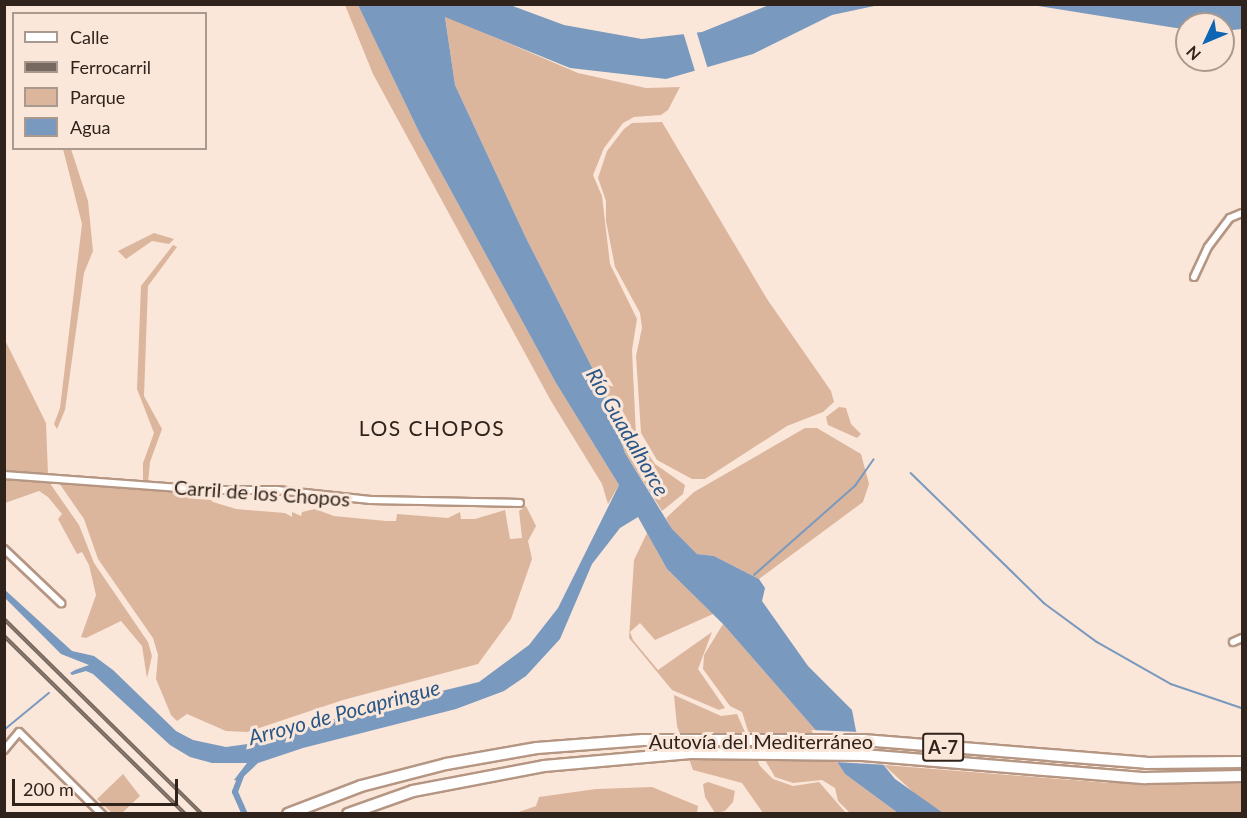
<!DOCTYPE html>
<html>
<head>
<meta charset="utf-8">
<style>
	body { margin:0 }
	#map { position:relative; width:1247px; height:818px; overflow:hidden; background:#fbe7da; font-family:Lato,sans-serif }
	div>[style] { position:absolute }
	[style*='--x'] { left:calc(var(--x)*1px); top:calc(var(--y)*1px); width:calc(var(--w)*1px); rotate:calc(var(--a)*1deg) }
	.green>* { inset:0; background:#dcb59d }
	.water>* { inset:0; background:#7999be }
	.pier>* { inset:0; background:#fbe7da; transform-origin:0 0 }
	.stream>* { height:1.5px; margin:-0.75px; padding:0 0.75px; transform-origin:0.75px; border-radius:0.75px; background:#7999be }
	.canal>* { height:6px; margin:-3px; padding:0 3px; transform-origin:3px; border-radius:3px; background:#7999be }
	.roads { filter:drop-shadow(2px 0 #b59683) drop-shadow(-2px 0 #b59683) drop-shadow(0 2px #b59683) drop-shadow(0 -2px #b59683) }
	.street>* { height:6px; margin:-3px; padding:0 3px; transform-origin:3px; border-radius:3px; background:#fff }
	.highway>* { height:10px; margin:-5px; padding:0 5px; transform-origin:5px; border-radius:5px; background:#fff }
	.rail>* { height:4px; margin-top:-2px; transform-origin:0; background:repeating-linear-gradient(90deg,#fbe7da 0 4.5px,#77695f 0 9px); box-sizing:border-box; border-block:2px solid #77695f }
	span { translate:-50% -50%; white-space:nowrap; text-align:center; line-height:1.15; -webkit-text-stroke:6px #fbe7da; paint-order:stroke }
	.shield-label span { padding:2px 4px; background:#fbe7da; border:2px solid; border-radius:4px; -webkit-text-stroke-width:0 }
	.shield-label { font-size:18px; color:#2f231b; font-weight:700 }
	.street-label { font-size:20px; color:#2f231b }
	.neighbourhood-label { font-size:21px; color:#2f231b; letter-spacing:1.5px }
	.water-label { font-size:21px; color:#285687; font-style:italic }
	.frame { position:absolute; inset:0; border:6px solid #2f231b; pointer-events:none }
	.legend { position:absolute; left:12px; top:12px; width:195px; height:138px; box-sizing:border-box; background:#fbe7da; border:2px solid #a9998e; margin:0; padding:8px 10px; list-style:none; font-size:18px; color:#2f231b }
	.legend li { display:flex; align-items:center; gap:12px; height:30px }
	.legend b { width:30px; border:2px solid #a9998e }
	.north { position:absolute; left:1175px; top:12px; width:60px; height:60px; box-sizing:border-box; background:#fbe7da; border:2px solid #a9998e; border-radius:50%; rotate:226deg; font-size:16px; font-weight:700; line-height:24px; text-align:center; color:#2f231b }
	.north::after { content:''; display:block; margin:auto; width:21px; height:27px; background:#0d65b3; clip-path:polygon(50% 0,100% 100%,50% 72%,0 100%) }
	.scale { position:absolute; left:12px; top:779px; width:166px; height:27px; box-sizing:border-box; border:3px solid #2f231b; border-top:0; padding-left:8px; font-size:18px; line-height:21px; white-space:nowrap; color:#2f231b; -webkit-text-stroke:4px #fbe7da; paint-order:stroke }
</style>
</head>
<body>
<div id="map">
	<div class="green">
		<div style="clip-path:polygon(345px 5px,358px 5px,420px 134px,556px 383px,619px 485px,608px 504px,602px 484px,551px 401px,373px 74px)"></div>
		<div style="clip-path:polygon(445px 16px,578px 73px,646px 88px,680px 87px,668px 110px,661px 115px,634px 117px,623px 123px,604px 148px,593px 175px,602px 196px,610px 264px,637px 319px,632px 350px,636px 436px,655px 464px,685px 485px,683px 494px,662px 511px,625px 453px,605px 393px,526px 238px,455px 85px)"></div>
		<div style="clip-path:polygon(662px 122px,767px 299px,831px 391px,834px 402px,823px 412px,787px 426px,705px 479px,692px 479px,657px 460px,641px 433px,636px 356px,642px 328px,640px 313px,615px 267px,606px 221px,606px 201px,598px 178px,607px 151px,624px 129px,632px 123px)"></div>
		<div style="clip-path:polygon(63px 149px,71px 149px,88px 201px,93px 251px,84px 273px,65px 410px,57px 429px,54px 424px,60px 408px,82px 224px)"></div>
		<div style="clip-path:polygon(154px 233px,174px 239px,169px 244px,152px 241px,126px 259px,118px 251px)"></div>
		<div style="clip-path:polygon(173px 245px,177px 247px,148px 286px,144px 396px,162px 429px,150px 462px,148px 483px,143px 483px,143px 463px,154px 433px,137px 389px,141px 286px)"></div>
		<div style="clip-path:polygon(4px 338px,46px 423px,48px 474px,5px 470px)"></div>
		<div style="clip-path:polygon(839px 407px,846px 408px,851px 424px,861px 434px,857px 438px,828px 425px,826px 417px)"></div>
		<div style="clip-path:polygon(805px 428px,817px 428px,861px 454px,869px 484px,863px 502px,759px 579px,714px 556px,697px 554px,672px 530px,666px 518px,694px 492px)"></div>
		<div style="clip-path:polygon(5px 479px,49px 482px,79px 525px,94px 563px,148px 642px,152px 656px,147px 678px,142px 646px,121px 621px,86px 638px,81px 637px,96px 595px,89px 565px,82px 552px,77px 554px,58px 519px,62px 514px,48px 497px,39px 491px,5px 503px)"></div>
		<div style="clip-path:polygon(59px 483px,203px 492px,213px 502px,236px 509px,285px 513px,292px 517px,292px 512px,301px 516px,302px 512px,315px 509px,334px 516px,386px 521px,396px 521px,397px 514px,448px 518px,460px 512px,461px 519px,475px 519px,505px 510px,510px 539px,522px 538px,519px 511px,526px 506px,536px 526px,528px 541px,532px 559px,511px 619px,478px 664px,343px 700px,247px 732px,226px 731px,187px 714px,177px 721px,171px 715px,156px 679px,158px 655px,153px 638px,98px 559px,84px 519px)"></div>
		<div style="clip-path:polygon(647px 533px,667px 569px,713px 614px,655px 640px,640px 623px,630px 632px,633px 640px,658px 670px,712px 632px,698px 669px,725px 708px,719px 710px,672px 690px,629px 638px,634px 560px)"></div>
		<div style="clip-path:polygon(723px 624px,819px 734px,845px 774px,898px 813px,850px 813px,838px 801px,835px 788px,822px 780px,793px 783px,775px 777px,748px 731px,742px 712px,730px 706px,703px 669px,704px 655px)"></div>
		<div style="clip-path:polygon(674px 695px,721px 716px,737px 714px,760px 766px,773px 779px,793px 786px,819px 782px,846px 813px,763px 813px,742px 783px,693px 770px,677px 726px)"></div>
		<div style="clip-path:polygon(884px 765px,1110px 783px,1242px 783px,1242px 813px,943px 813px,926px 804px)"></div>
		<div style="clip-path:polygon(123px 774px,140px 796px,122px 813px,112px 813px,97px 799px)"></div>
		<div style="clip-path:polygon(708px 782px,735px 791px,733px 802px,725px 811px,715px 813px,705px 797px,703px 784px)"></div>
		<div style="clip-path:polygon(652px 787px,698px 806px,697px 813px,516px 813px,536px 806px,539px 797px,596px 789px)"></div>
	</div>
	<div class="water">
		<div style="clip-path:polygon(358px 5px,510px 5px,564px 25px,642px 39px,702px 32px,769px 5px,879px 5px,832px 15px,753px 54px,666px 79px,570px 68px,445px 17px,455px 85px,526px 238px,605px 393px,625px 453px,672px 529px,697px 554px,714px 556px,759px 579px,765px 588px,762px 601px,808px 666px,852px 710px,856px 731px,895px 779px,943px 813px,898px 813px,845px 774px,819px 734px,723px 624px,667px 569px,638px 517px,620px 528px,592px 564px,560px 639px,526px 676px,504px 691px,456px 709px,303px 748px,258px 763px,239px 781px,234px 780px,247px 763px,212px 763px,190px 757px,170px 745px,93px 674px,86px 671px,72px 675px,70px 673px,75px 670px,89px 665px,61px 654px,5px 598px,4px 589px,72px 651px,94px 656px,113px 670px,176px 731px,193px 740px,226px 747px,255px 743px,379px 706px,479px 682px,529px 645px,558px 608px,619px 485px,556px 383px,420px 134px)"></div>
		<div style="clip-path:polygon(1032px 5px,1242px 5px,1242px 29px,1223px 31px,1223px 24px,1187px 24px,1187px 29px,1176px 28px)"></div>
	</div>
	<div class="pier">
		<div style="left:696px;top:30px;width:42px;height:13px;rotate:73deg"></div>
		<div style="clip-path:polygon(811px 730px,860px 732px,888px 765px,834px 762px)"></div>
	</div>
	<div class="stream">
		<div style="--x:911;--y:473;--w:186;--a:44.3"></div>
		<div style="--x:1044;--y:603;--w:66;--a:36.3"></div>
		<div style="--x:1097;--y:642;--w:85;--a:29.6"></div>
		<div style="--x:1171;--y:684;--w:75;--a:18.7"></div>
		<div style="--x:754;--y:575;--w:135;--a:-41.4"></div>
		<div style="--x:855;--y:486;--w:32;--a:-55"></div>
		<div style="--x:4;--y:730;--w:58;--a:-39.4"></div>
	</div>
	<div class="canal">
		<div style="--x:241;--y:776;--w:17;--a:111"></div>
		<div style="--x:235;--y:792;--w:24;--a:66"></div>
	</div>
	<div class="roads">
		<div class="street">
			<div style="--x:1194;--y:277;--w:33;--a:-65"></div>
			<div style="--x:1208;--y:247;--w:36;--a:-53"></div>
			<div style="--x:1230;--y:218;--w:13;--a:-23"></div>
			<div style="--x:4;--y:475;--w:207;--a:4.2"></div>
			<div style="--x:210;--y:490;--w:67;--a:0"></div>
			<div style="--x:277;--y:490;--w:94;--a:6.1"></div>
			<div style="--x:370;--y:500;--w:150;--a:1.1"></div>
			<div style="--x:4;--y:549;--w:79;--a:43.5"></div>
			<div style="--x:1233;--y:642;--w:10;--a:-24"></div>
			<div style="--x:4;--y:750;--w:23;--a:-50"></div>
			<div style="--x:19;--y:732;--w:117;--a:44.7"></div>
		</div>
		<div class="highway">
			<div style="--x:288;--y:814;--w:78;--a:-21"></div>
			<div style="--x:361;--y:786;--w:88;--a:-14.5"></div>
			<div style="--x:446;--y:764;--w:92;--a:-10"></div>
			<div style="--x:537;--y:748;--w:106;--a:-4.3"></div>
			<div style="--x:643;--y:740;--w:220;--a:0"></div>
			<div style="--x:863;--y:740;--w:284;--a:4.6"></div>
			<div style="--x:1146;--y:763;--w:96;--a:-0.6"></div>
			<div style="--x:348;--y:814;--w:69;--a:-19.5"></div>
			<div style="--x:413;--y:791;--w:133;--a:-10.8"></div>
			<div style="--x:544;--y:766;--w:147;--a:-5.1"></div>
			<div style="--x:690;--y:753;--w:173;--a:0.7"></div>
			<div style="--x:863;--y:755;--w:283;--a:4.7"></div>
			<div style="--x:1145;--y:778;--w:97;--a:-1.2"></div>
		</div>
	</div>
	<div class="rail">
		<div style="--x:4;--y:619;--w:278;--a:44.6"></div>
		<div style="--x:4;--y:636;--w:254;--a:44.5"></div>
	</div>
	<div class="shield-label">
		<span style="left:943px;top:747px">A-7</span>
	</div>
	<div class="street-label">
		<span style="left:262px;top:493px;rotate:4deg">Carril de los Chopos</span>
		<span style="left:761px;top:741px">Autovía del Mediterráneo</span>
	</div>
	<div class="neighbourhood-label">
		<span style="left:432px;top:428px">LOS CHOPOS</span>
	</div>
	<div class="water-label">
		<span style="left:628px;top:432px;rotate:60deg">Río Guadalhorce</span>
		<span style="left:344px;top:712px;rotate:-15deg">Arroyo de Pocapringue</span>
	</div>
	<div class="frame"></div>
	<ul class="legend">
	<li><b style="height:8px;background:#fff"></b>Calle</li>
	<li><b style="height:8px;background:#77695f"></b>Ferrocarril</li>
	<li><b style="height:16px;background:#dcb59d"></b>Parque</li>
	<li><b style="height:16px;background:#7999be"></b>Agua</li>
	</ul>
	<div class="north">N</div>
	<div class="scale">200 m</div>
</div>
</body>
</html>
